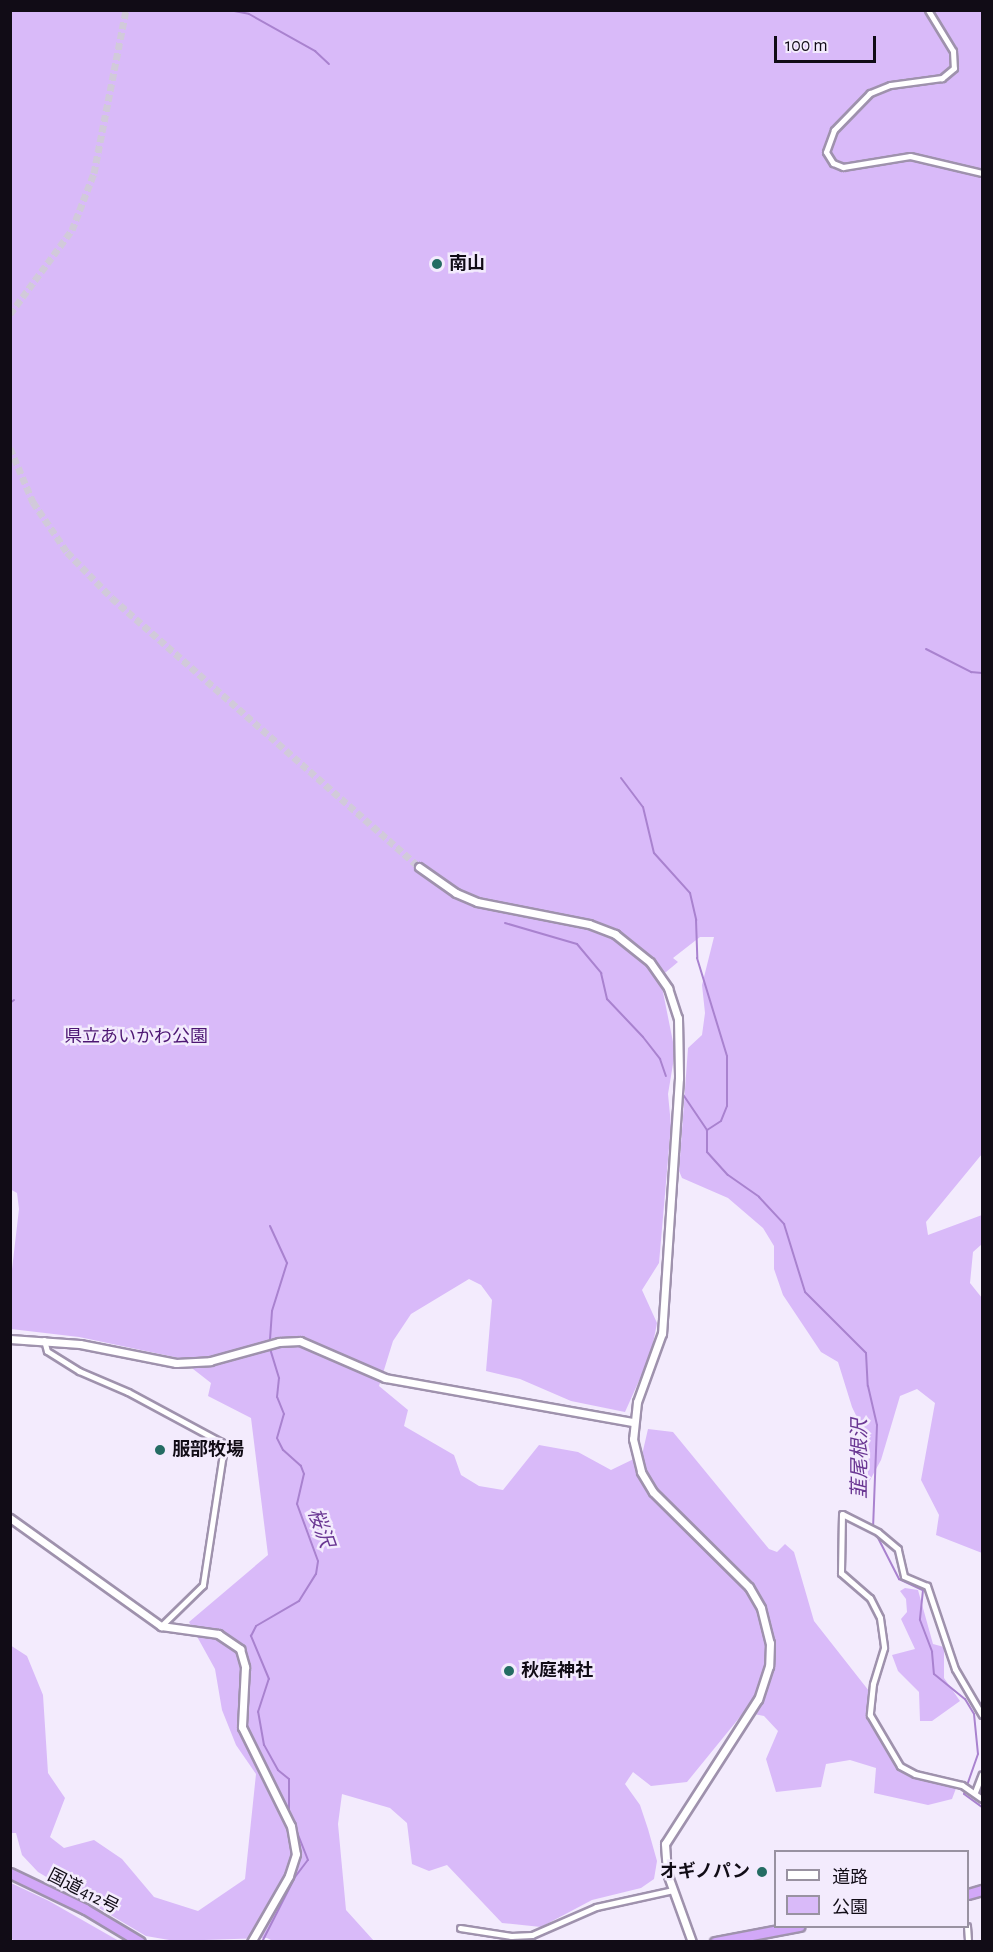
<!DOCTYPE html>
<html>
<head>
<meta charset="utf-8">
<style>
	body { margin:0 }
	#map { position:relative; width:993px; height:1952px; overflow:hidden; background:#f3ebfd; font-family:"Alegreya Sans","Noto Sans JP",sans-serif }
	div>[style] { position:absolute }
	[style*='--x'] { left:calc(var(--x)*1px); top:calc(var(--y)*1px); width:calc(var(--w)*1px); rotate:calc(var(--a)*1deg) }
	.green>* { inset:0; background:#d9baf9 }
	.stream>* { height:2px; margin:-1px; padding:0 1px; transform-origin:1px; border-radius:1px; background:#a982cf }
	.tertiary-tunnel>* { height:7px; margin-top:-3.5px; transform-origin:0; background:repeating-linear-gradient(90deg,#d1cada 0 7px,transparent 0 10.5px) }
	.roads { filter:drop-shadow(2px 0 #9f92ad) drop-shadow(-2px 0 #9f92ad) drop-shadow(0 2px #9f92ad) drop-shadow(0 -2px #9f92ad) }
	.minor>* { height:5px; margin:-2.5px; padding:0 2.5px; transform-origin:2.5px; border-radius:2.5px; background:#fff }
	.tertiary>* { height:7px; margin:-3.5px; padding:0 3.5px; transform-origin:3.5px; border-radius:3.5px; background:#fff }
	.trunk>* { height:9px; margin:-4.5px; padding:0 4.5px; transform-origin:4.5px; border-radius:4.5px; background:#d2a8f8 }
	.dots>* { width:16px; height:16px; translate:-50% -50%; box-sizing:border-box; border:3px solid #f3ebfd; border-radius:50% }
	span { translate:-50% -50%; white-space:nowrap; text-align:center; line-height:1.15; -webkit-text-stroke:5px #f3ebfd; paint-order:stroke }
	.poi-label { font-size:18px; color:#110c16; font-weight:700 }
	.left { translate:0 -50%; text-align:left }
	.right { translate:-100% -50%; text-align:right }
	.park-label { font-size:18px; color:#4d1773 }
	.street-label { font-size:18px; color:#110c16 }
	.water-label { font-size:20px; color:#6a3793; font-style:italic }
	.frame { position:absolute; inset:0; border:12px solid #110c16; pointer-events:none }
	.legend { position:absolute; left:774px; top:1850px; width:195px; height:78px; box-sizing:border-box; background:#f3ebfd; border:2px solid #9992a1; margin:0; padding:8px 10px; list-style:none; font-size:18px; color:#110c16 }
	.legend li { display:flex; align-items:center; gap:12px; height:30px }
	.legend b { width:30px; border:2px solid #9992a1 }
	.scale { position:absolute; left:774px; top:36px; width:102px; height:27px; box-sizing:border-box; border:3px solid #110c16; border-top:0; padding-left:8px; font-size:18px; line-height:21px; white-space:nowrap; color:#110c16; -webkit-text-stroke:4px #f3ebfd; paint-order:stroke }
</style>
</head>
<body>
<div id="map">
	<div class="green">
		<div style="clip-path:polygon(11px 11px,982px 11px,982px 1154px,926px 1222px,928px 1235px,982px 1215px,982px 1244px,973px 1252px,970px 1283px,982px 1298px,982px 1553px,936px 1535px,939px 1515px,921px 1480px,935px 1403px,917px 1389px,900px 1396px,881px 1460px,869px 1482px,863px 1430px,852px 1407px,838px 1362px,821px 1352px,783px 1295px,774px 1269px,774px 1246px,763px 1228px,728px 1198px,682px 1178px,679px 1171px,688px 1048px,702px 1035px,705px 1013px,702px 985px,714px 937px,700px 937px,673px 958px,678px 962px,660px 977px,675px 1052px,668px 1094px,671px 1125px,659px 1263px,642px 1290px,657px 1323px,651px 1354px,625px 1412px,571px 1401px,520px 1379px,486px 1371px,492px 1300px,481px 1285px,469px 1279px,411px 1314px,393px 1341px,379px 1386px,408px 1410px,404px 1426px,454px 1455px,461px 1475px,479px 1486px,503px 1490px,539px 1445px,578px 1452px,611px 1470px,642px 1455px,648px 1429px,673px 1432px,769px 1549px,777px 1552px,785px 1544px,794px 1552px,814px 1621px,869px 1691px,868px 1716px,881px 1730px,895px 1767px,912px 1777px,958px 1783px,952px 1799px,928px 1805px,874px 1793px,876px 1768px,850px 1760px,826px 1764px,821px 1787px,776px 1792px,766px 1759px,778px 1731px,764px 1716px,744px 1712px,687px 1782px,651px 1786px,633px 1772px,625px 1784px,640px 1805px,648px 1829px,657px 1861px,654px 1879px,641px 1888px,592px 1900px,541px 1927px,502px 1923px,447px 1865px,429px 1871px,412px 1864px,407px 1823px,390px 1808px,342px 1794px,338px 1824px,346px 1910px,374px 1941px,275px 1942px,267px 1938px,175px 1941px,146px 1936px,38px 1872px,22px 1855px,16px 1833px,11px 1833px,10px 1645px,27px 1656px,43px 1695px,48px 1773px,65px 1798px,50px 1837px,64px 1848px,94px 1840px,122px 1859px,154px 1897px,198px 1911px,245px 1879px,256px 1774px,236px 1745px,222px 1710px,215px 1669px,189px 1622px,268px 1555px,251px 1418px,208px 1396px,211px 1383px,179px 1358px,79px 1337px,11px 1329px,11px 1278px,19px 1209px,17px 1193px,10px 1189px)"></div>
		<div style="clip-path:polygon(905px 1588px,918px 1590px,933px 1644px,944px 1647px,944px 1678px,960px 1701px,932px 1721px,920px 1721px,919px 1692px,898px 1671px,892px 1655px,915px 1649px,901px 1619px,907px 1612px,906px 1599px,900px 1591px)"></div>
		<div style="clip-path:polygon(11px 1883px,49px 1901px,119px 1941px,14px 1941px,11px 1938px)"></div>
	</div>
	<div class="stream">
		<div style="--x:229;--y:10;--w:20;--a:11"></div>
		<div style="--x:249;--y:14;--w:76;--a:29.3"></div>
		<div style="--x:315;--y:51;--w:19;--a:43"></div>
		<div style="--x:926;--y:649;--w:51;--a:27.1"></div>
		<div style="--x:971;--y:672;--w:11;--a:5"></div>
		<div style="--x:621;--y:778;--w:36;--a:53"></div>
		<div style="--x:643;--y:807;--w:47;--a:76.6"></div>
		<div style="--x:654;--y:853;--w:54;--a:48"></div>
		<div style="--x:690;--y:893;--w:28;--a:77"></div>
		<div style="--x:696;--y:920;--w:38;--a:88"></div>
		<div style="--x:697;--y:958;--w:102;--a:73"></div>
		<div style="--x:727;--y:1056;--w:50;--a:90"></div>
		<div style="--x:727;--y:1106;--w:16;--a:112"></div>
		<div style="--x:721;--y:1121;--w:17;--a:147"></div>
		<div style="--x:505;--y:923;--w:75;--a:16.3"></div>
		<div style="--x:577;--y:944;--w:38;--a:50"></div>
		<div style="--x:601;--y:973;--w:27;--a:77"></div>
		<div style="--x:607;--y:999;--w:52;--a:46.5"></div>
		<div style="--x:643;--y:1037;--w:28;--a:52"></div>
		<div style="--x:660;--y:1059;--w:18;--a:71"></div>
		<div style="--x:10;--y:1003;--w:5;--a:-37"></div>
		<div style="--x:682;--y:1093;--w:45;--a:56"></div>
		<div style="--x:707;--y:1130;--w:22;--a:90"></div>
		<div style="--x:707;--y:1152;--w:31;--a:48"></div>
		<div style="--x:728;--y:1175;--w:38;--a:35"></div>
		<div style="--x:759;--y:1197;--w:37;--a:47"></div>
		<div style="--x:784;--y:1224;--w:71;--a:72.8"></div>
		<div style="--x:805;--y:1292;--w:86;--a:45"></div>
		<div style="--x:866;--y:1353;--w:33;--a:87"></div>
		<div style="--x:868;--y:1386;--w:40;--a:77"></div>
		<div style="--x:877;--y:1425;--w:102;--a:92.2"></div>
		<div style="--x:270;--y:1226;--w:41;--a:65.3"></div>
		<div style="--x:287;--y:1263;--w:50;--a:107.4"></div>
		<div style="--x:272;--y:1311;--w:31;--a:94"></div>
		<div style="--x:875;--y:1532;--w:53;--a:62.9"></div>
		<div style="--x:899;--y:1579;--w:26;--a:25"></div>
		<div style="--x:923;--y:1590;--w:30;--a:96"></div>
		<div style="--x:920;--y:1620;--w:34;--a:69"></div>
		<div style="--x:932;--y:1652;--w:22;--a:85"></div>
		<div style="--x:934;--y:1674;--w:40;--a:39"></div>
		<div style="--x:965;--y:1699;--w:17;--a:59"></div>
		<div style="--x:974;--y:1714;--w:40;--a:84.3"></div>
		<div style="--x:978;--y:1754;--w:42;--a:109.3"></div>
		<div style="--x:964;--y:1794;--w:22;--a:36"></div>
		<div style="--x:263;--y:1940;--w:71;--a:-63.1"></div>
		<div style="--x:295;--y:1877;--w:21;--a:-53"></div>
		<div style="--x:308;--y:1860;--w:52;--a:-111.6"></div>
		<div style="--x:289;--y:1812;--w:33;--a:-90"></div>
		<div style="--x:289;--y:1779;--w:14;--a:-141"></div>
		<div style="--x:278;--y:1770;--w:29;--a:-119"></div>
		<div style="--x:264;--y:1745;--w:34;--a:-100"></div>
		<div style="--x:258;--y:1712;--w:35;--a:-72"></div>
		<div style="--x:269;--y:1679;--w:47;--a:-112.7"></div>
		<div style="--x:251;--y:1636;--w:11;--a:-63"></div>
		<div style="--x:256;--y:1626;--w:50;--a:-30.2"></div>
		<div style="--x:299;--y:1601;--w:32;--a:-58"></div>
		<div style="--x:316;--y:1574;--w:13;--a:-81"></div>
		<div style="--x:318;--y:1561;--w:61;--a:-110.2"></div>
		<div style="--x:297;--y:1504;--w:31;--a:-77"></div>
		<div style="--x:304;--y:1474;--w:9;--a:-111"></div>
		<div style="--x:301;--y:1466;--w:24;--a:-138"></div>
		<div style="--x:283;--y:1450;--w:13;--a:-117"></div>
		<div style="--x:277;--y:1438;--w:25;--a:-74"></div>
		<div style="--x:284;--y:1414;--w:18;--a:-112"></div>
		<div style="--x:277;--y:1397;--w:19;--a:-84"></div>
		<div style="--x:279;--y:1378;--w:31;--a:-107"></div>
	</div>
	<div class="tertiary-tunnel">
		<div style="--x:10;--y:314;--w:104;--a:-53.6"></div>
		<div style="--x:72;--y:230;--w:61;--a:-68.9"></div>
		<div style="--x:94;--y:173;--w:166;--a:-78.9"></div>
		<div style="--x:10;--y:448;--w:59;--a:66.9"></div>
		<div style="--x:33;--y:502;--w:60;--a:55.8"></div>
		<div style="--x:67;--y:552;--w:64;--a:45.6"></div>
		<div style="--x:112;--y:598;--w:408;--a:41.2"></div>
	</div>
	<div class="roads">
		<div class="minor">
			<div style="--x:928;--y:10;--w:48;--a:58.6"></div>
			<div style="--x:953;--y:51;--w:17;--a:87"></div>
			<div style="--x:954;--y:68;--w:16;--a:140"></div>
			<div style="--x:942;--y:78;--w:52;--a:172.3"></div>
			<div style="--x:890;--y:85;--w:22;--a:158"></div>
			<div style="--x:870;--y:93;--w:52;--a:134.2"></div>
			<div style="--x:834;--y:130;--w:23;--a:110"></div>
			<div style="--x:826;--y:152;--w:13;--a:58"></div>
			<div style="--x:833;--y:163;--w:11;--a:22"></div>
			<div style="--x:843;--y:167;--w:68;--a:-9.3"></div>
			<div style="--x:910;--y:156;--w:74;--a:13.3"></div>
			<div style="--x:44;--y:1340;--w:11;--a:75"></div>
			<div style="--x:47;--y:1351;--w:38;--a:32"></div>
			<div style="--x:79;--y:1371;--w:53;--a:23.2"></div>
			<div style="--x:128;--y:1392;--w:106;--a:28.3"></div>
			<div style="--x:221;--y:1442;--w:6;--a:59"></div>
			<div style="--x:224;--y:1447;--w:140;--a:98.7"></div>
			<div style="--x:203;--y:1585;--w:59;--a:135.7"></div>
			<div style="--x:982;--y:1715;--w:53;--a:-120.4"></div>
			<div style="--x:955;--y:1669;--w:88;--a:-108.6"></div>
			<div style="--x:927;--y:1586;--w:25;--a:-157"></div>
			<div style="--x:904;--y:1576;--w:28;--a:-103"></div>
			<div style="--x:898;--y:1549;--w:26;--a:-140"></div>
			<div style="--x:878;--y:1532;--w:40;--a:-153.4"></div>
			<div style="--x:842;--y:1514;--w:59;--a:91"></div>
			<div style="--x:841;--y:1573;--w:38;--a:41"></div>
			<div style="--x:870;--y:1598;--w:22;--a:63"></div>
			<div style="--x:880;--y:1618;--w:30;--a:82"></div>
			<div style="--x:884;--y:1648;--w:38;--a:107"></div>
			<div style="--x:873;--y:1684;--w:31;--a:96"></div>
			<div style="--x:870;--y:1715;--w:59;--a:59.5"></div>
			<div style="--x:900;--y:1766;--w:17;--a:28"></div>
			<div style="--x:915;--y:1774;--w:48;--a:13.2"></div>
			<div style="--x:962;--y:1785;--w:24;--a:35"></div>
			<div style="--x:975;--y:1792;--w:19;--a:-69"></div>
			<div style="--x:967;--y:1926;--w:16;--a:86"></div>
			<div style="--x:460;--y:1928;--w:52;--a:8.9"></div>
			<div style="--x:511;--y:1936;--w:21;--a:-3"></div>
			<div style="--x:532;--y:1935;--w:70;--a:-23.6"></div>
			<div style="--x:596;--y:1907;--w:79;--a:-12.4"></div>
		</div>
		<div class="tertiary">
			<div style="--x:419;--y:867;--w:45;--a:35.1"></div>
			<div style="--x:456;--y:893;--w:23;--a:23"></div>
			<div style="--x:477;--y:902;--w:114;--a:11.1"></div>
			<div style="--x:589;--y:924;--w:28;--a:21"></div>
			<div style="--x:615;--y:934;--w:45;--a:38.7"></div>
			<div style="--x:650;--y:962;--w:32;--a:55"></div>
			<div style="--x:668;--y:988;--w:32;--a:72"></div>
			<div style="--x:678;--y:1018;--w:60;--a:89"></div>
			<div style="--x:679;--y:1078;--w:256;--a:93.8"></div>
			<div style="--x:662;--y:1333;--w:73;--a:109.9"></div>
			<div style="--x:637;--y:1402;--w:37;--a:96"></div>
			<div style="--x:633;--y:1439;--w:34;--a:76"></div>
			<div style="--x:641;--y:1472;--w:23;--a:59"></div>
			<div style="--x:653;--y:1492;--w:135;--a:44.7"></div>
			<div style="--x:749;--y:1587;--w:24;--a:60"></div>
			<div style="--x:761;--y:1608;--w:36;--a:76"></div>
			<div style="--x:770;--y:1643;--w:23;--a:92"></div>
			<div style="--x:769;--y:1666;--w:35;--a:108"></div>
			<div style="--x:758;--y:1699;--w:172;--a:122.7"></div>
			<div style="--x:665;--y:1844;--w:29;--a:86"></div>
			<div style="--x:667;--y:1873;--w:73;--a:70.1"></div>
			<div style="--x:10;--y:1339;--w:70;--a:4.1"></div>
			<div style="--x:80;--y:1344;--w:98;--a:11.2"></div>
			<div style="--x:176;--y:1363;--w:34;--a:-3"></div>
			<div style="--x:210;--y:1361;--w:72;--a:-15.4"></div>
			<div style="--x:279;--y:1342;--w:21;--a:-3"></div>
			<div style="--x:300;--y:1341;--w:93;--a:23.5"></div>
			<div style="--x:385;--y:1378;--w:252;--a:10.1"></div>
			<div style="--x:10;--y:1518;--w:186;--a:35.6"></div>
			<div style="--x:161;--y:1626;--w:58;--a:8"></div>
			<div style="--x:218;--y:1634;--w:27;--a:34"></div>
			<div style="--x:240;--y:1649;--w:19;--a:74"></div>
			<div style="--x:245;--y:1667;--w:60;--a:92.9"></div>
			<div style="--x:242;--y:1727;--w:110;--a:63.7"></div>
			<div style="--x:291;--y:1826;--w:28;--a:80"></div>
			<div style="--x:296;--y:1854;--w:23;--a:108"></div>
			<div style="--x:289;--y:1876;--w:76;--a:119.9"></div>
		</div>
		<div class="trunk">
			<div style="--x:10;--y:1873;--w:83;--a:25.6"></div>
			<div style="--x:85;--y:1909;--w:64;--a:31"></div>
			<div style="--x:968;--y:1894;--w:15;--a:-16"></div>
			<div style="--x:715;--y:1942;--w:86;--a:-10.7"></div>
		</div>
	</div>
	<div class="dots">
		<div style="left:437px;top:264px;background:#246c63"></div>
		<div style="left:160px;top:1450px;background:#246c63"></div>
		<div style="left:509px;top:1671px;background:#246c63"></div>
		<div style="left:762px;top:1872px;background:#246c63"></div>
	</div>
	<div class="poi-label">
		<span class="left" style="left:449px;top:264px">南山</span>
		<span class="left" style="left:172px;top:1450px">服部牧場</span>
		<span class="left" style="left:521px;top:1671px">秋庭神社</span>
		<span class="right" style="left:750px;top:1872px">オギノパン</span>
	</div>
	<div class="park-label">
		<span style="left:136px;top:1037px">県立あいかわ公園</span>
	</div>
	<div class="street-label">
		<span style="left:83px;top:1892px;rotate:27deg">国道412号</span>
	</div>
	<div class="water-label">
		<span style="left:860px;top:1459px;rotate:-90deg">韮尾根沢</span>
		<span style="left:320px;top:1528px;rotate:70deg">桜沢</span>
	</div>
	<div class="frame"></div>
	<ul class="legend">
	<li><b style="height:8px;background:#fff"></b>道路</li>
	<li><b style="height:16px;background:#d9baf9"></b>公園</li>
	</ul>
	<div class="scale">100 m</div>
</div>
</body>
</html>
